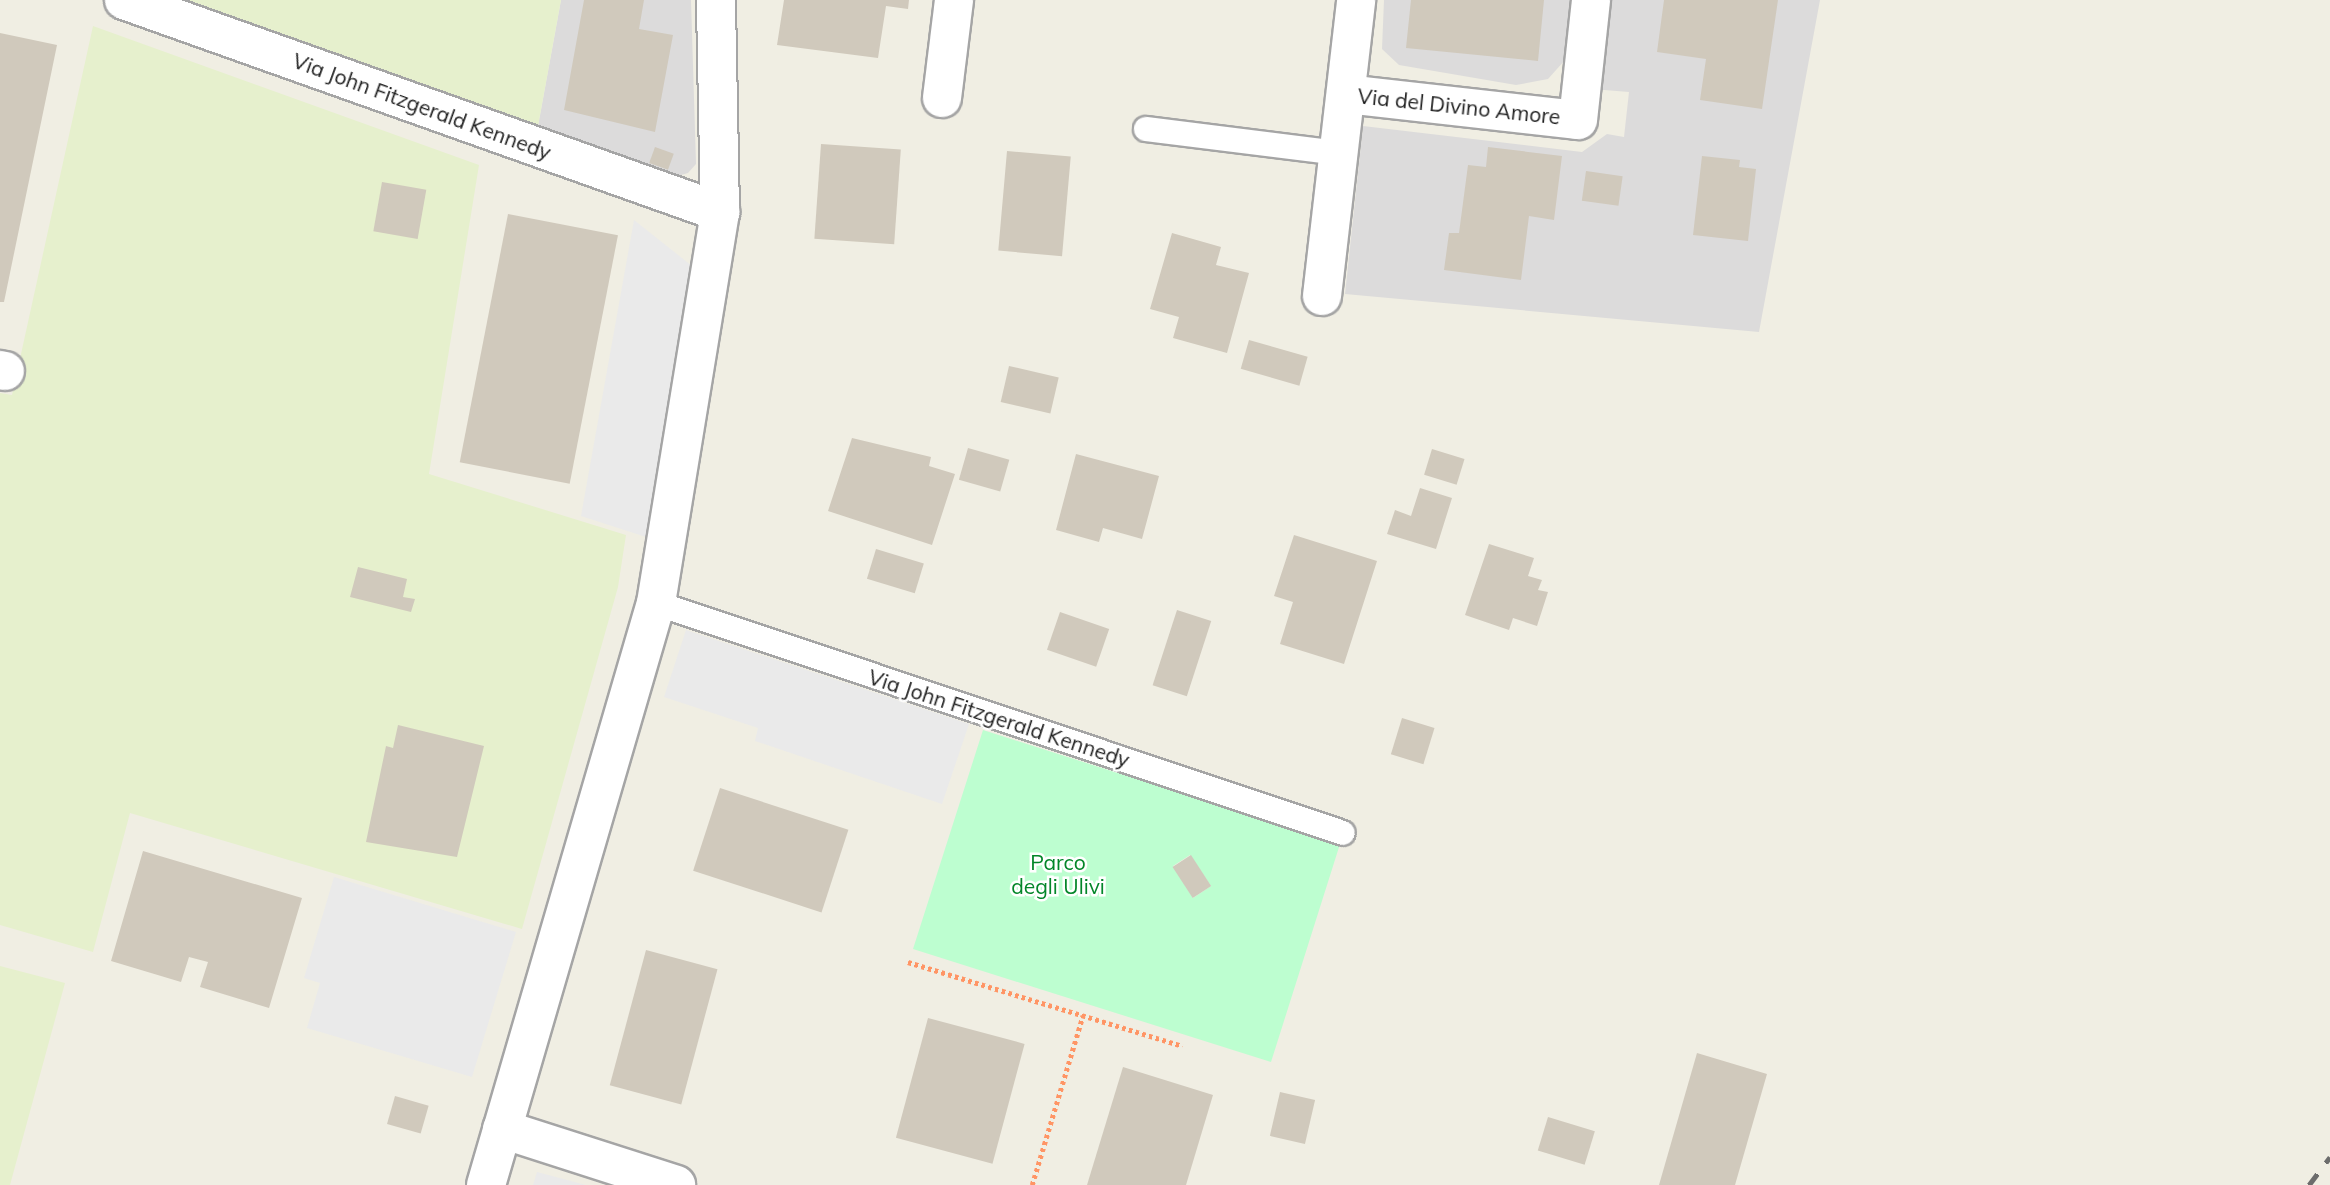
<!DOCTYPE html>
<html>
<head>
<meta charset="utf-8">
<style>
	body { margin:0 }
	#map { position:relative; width:2330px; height:1185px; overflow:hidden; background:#f0eee3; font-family:Mulish,sans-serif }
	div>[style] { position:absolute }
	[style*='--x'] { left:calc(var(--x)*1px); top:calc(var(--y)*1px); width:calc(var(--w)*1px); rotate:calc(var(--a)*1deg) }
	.residential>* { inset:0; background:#dcdbdb }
	.farmland>* { inset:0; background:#e6f0cd }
	.park>* { inset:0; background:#bdfed0 }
	.parking>* { inset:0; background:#eaeaea }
	.building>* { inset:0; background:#d0c9bc; transform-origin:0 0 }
	.path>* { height:4.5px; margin-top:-2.25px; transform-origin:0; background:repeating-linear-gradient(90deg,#ff9565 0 3.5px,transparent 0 7px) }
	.roads { filter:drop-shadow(2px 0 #a5a5a5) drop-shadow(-2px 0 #a5a5a5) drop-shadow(0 2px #a5a5a5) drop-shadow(0 -2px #a5a5a5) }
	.lane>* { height:24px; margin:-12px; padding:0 12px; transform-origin:12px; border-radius:12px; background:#fff }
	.street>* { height:38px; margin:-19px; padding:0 19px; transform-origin:19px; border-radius:19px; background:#fff }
	.rail>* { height:5px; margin-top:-2.5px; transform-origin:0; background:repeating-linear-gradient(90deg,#6c6c6c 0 14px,transparent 0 28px) }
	span { translate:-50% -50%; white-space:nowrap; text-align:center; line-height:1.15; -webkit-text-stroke:5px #fff; paint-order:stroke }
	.street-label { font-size:21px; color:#1e1e1e }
	.park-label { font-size:21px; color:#038629 }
</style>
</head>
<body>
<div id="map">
	<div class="residential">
		<div style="clip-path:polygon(561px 0,691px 0,696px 164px,688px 173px,678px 176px,538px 126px)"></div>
		<div style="clip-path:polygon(1384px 0,1572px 0,1565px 60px,1548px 79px,1516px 85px,1399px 65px,1382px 49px)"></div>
		<div style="clip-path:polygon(1602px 0,1820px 0,1759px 332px,1345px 294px,1363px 126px,1582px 152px,1607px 134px,1624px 137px,1629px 92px,1592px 89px)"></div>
	</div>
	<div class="farmland">
		<div style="clip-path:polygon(161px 0,561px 0,538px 126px)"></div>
		<div style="clip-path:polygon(93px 26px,479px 165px,429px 474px,626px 535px,618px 587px,522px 929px,130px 813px,93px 952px,0 925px,0 393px,12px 395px)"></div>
		<div style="clip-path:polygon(0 966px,65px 983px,10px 1185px,0 1185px)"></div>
	</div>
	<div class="park">
		<div style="clip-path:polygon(evenodd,983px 730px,1340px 844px,1271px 1062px,913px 949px,983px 730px,1190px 855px,1211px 886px,1193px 898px,1173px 866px,1190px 855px)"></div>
	</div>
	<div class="parking">
		<div style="clip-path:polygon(634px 220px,692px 266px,646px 537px,581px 516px)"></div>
		<div style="clip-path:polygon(686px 630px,969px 724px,942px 804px,755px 741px,758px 728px,664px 697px)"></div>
		<div style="clip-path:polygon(334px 877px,516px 932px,472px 1077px,307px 1028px,320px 983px,304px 978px)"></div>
		<div style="clip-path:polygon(537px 1172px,586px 1185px,533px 1185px)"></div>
	</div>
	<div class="building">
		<div style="clip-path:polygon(584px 0,644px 0,639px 29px,673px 35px,655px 132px,564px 110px)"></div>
		<div style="clip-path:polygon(784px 0,909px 0,908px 9px,886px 6px,878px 58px,777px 45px)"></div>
		<div style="clip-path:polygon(1411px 0,1544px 0,1538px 61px,1406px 48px)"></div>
		<div style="clip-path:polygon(1664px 0,1778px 0,1762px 109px,1700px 100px,1706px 59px,1657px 52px)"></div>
		<div style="clip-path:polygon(0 33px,57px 45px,4px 302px,0 302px)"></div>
		<div style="left:821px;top:144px;width:80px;height:95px;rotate:4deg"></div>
		<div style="left:655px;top:147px;width:20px;height:17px;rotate:20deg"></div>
		<div style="clip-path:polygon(1488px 147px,1562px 156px,1554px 220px,1529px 216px,1521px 280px,1444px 270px,1449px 233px,1459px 233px,1468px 165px,1486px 167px)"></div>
		<div style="left:1007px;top:151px;width:64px;height:100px;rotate:5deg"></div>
		<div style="clip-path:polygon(1702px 156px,1740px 160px,1739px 167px,1756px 169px,1748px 241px,1693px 235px)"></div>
		<div style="left:1586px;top:171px;width:37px;height:30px;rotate:8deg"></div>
		<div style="left:382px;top:182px;width:45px;height:50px;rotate:10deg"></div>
		<div style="left:508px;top:214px;width:112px;height:253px;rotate:11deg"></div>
		<div style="clip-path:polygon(1172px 233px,1221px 247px,1216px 265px,1249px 273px,1227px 353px,1173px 338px,1179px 317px,1150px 309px)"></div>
		<div style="left:1249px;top:340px;width:61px;height:30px;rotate:16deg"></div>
		<div style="left:1009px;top:366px;width:51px;height:37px;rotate:13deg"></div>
		<div style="clip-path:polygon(852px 438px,931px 457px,929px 466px,955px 474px,932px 545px,828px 511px)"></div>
		<div style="left:968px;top:448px;width:43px;height:33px;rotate:16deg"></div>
		<div style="left:1432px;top:449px;width:34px;height:27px;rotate:17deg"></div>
		<div style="clip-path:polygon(1076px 454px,1159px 476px,1142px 539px,1103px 528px,1099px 542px,1056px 530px)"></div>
		<div style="clip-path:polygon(1420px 488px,1452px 498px,1436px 549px,1387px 534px,1395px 510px,1411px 516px)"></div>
		<div style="clip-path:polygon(1294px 535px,1377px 561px,1344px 664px,1280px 644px,1293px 602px,1274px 596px)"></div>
		<div style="clip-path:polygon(1489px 544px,1534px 558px,1528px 576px,1542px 580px,1538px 590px,1548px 592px,1537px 626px,1513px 618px,1509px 630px,1465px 615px)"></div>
		<div style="left:876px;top:549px;width:50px;height:31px;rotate:17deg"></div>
		<div style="clip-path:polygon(358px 567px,407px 579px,403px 597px,415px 599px,411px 612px,350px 597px)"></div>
		<div style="left:1177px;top:610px;width:36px;height:79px;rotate:18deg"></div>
		<div style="left:1060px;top:612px;width:52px;height:40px;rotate:19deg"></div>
		<div style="left:1402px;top:718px;width:34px;height:38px;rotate:17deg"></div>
		<div style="clip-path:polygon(398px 725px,484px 746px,457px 857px,366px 842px,386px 746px,393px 748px)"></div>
		<div style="left:720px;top:788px;width:135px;height:87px;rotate:18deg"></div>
		<div style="clip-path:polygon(143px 851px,302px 898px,269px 1008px,200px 987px,208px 962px,189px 957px,181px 982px,111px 961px)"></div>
		<div style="left:1191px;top:855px;width:37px;height:22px;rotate:57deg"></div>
		<div style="left:646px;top:950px;width:74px;height:140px;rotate:15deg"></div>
		<div style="left:928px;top:1018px;width:100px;height:124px;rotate:15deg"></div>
		<div style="clip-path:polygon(1697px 1053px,1767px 1074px,1735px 1185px,1659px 1185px)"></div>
		<div style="clip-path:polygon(1123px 1067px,1213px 1095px,1186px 1185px,1087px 1185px)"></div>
		<div style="left:1280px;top:1092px;width:36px;height:45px;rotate:13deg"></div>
		<div style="left:395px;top:1096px;width:35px;height:29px;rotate:16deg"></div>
		<div style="left:1548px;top:1117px;width:49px;height:35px;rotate:17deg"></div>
	</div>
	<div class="path">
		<div style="--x:908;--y:962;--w:287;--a:17"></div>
		<div style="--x:1032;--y:1185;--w:177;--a:-73.3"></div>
	</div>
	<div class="roads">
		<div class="lane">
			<div style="--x:1146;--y:129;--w:193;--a:7.1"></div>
			<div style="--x:656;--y:603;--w:724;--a:18.51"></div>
		</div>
		<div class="street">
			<div style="--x:124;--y:0;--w:633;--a:19.58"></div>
			<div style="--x:1346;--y:94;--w:233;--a:6.4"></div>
			<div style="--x:1578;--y:120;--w:121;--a:-83.8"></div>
			<div style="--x:942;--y:98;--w:99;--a:-83"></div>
			<div style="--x:1322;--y:296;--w:298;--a:-83.4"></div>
			<div style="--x:0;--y:370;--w:5;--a:11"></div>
			<div style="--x:502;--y:1129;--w:183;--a:17.8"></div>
			<div style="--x:486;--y:1185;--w:606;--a:-73.72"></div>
			<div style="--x:656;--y:603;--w:396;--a:-80.7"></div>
			<div style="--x:720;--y:212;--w:212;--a:-91.1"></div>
		</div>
	</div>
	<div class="rail">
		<div style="--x:2309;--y:1185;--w:35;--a:-53"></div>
	</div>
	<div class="street-label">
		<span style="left:422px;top:106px;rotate:20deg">Via John Fitzgerald Kennedy</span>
		<span style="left:1459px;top:106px;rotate:6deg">Via del Divino Amore</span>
		<span style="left:999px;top:718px;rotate:18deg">Via John Fitzgerald Kennedy</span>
	</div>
	<div class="park-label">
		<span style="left:1058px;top:874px">Parco<br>degli Ulivi</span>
	</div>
</div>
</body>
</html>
